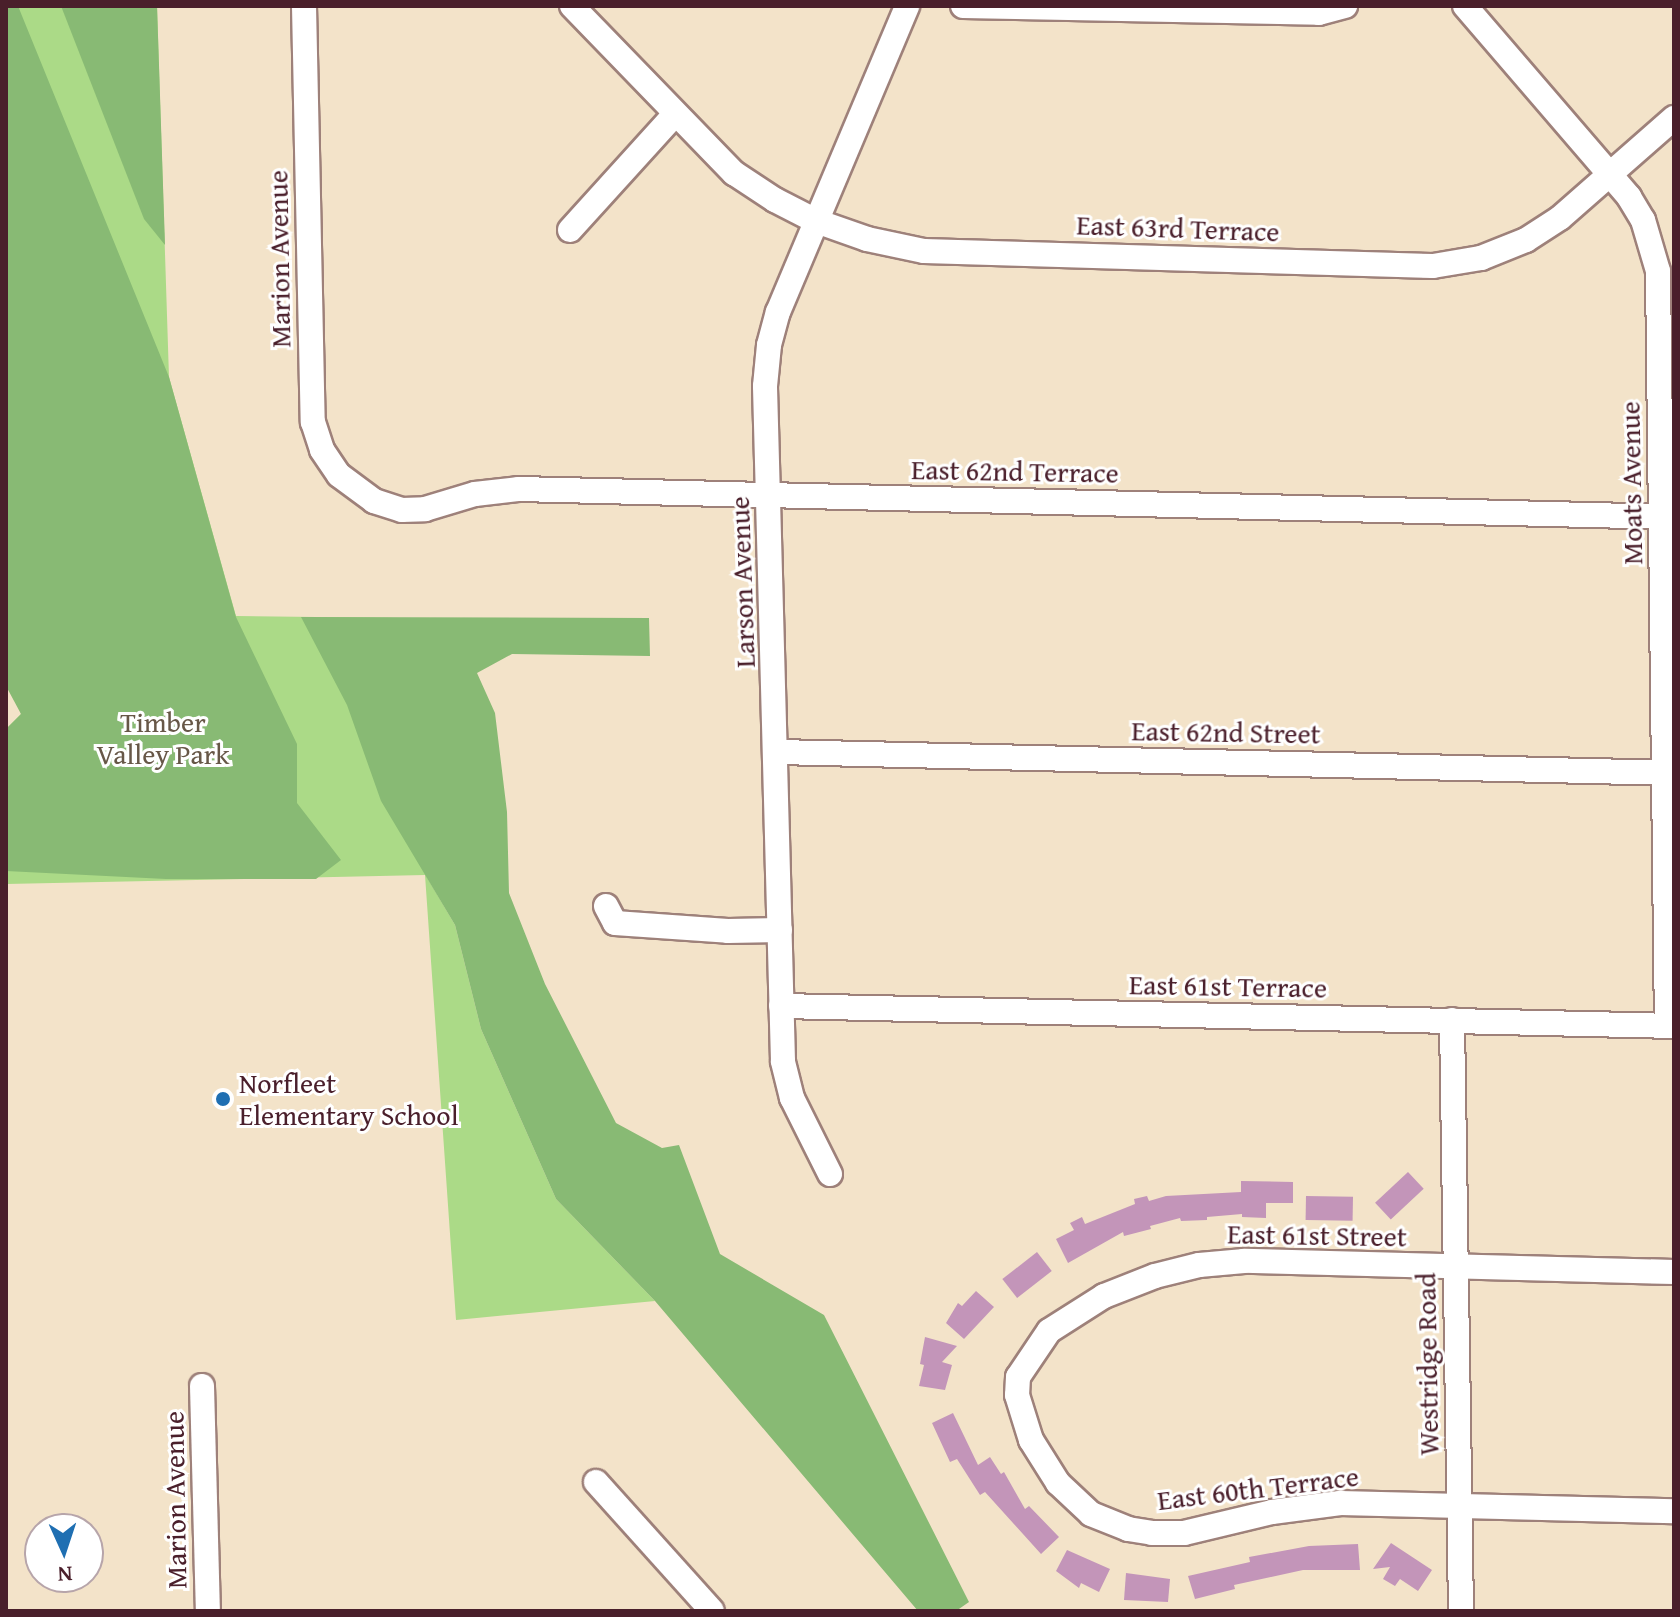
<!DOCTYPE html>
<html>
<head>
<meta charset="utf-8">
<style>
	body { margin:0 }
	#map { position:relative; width:1680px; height:1617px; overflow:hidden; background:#f3e3c9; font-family:"Gentium Book Plus",serif }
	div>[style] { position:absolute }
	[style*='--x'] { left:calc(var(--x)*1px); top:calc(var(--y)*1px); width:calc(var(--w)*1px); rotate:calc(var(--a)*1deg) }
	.green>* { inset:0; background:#abda87 }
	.forest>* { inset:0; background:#88ba74 }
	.building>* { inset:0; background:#c395b9; transform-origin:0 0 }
	.roads { filter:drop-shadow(2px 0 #9e817a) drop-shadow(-2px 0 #9e817a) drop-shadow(0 2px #9e817a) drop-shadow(0 -2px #9e817a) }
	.minor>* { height:24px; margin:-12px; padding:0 12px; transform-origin:12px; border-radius:12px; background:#fff }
	.dots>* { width:22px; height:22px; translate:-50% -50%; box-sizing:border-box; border:4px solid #fff; border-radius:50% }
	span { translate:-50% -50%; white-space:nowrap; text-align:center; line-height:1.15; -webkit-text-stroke:6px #fff; paint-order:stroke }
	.street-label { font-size:28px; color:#4a1f2b }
	.park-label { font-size:28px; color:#675747 }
	.poi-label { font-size:28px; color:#4a1f2b }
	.left { translate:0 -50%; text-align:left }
	.frame { position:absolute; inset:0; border:8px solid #4a1f2b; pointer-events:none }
	.north { position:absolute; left:24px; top:1513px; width:80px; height:80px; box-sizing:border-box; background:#fff; border:2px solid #b7a5aa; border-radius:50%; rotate:177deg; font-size:22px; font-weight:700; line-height:32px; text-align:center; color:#4a1f2b }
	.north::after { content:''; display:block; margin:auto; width:28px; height:36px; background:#1f6fb2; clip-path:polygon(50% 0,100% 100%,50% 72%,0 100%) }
</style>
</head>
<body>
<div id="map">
	<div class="green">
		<div style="clip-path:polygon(6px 6px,157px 6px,169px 377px,236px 616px,399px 618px,425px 874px,455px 925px,481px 1029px,556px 1199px,655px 1301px,456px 1320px,425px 875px,6px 884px,6px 729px,21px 714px,6px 656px)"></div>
	</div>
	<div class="forest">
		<div style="clip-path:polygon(6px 6px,18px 6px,169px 377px,236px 617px,297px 744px,297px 803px,341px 860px,316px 879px,166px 879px,6px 871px,6px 729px,21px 714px,6px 686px)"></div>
		<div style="clip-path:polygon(61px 6px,157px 6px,165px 245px,144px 219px)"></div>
		<div style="clip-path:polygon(301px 617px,649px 618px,650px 656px,512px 654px,477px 673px,495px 713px,507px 812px,509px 893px,545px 984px,616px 1123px,662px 1148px,679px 1145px,720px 1254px,824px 1315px,969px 1602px,956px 1611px,918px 1611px,655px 1301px,556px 1199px,481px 1029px,455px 925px,381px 801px,347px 705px)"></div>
	</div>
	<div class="building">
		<div style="left:1408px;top:1172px;width:23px;height:45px;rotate:47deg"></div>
		<div style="clip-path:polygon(1241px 1181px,1293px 1182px,1293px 1203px,1266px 1203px,1266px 1218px,1242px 1217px,1242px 1214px,1207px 1217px,1207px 1220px,1181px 1221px,1180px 1218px,1150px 1226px,1151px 1229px,1124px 1236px,1123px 1232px,1068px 1263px,1056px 1239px,1074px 1230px,1070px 1223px,1082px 1217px,1085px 1224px,1135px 1204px,1134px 1199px,1147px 1196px,1149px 1201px,1166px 1196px,1241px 1192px)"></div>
		<div style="left:1306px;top:1196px;width:47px;height:24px;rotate:1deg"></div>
		<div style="left:1037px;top:1252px;width:24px;height:44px;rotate:52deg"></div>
		<div style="clip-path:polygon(976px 1291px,994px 1307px,964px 1339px,946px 1323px,958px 1303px,962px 1306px)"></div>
		<div style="clip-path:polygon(925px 1337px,957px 1346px,942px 1362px,952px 1365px,945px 1390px,919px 1386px,924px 1365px,920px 1364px)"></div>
		<div style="clip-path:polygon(953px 1413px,978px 1465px,990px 1457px,1001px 1474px,1004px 1472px,1025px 1509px,1029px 1506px,1059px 1537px,1041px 1554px,985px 1492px,980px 1495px,957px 1459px,950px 1462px,932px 1423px)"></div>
		<div style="clip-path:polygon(1391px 1543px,1432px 1570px,1418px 1591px,1400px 1579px,1395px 1586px,1383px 1579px,1390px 1567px,1373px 1569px)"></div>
		<div style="clip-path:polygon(1358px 1544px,1360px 1570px,1303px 1570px,1234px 1585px,1235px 1589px,1195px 1599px,1188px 1576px,1250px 1562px,1249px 1557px,1309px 1546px)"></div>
		<div style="clip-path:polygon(1067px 1550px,1110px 1569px,1099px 1592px,1081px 1583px,1079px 1588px,1056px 1571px)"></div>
		<div style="clip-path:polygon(1126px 1573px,1170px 1579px,1168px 1602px,1124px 1600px)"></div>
	</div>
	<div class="roads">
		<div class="minor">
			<div style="--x:304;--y:6;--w:416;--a:88.8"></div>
			<div style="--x:313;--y:422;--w:29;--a:72"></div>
			<div style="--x:322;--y:450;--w:30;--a:56"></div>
			<div style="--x:339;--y:475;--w:44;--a:36.6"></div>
			<div style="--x:374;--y:501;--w:29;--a:18"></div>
			<div style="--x:402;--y:510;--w:23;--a:-2"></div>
			<div style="--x:425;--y:509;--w:52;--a:-16.7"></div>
			<div style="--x:475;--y:494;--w:43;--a:-6.6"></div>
			<div style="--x:518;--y:489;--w:1156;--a:1.39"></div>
			<div style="--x:572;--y:6;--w:233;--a:45.9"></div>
			<div style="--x:734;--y:173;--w:49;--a:33.4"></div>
			<div style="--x:775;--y:200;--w:46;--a:27.1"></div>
			<div style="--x:816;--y:221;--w:54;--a:19.4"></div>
			<div style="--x:867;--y:239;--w:58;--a:11.9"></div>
			<div style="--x:924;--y:251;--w:509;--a:1.69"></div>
			<div style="--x:1433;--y:266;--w:49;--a:-9.5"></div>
			<div style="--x:1481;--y:258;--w:48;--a:-21.8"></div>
			<div style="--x:1526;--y:240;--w:40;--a:-32.9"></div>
			<div style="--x:1560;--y:218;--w:152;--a:-41.3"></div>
			<div style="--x:963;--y:6;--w:356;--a:1.1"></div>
			<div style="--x:1319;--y:13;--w:27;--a:-15"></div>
			<div style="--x:1465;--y:6;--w:252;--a:49.3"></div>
			<div style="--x:1629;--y:197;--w:27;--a:59"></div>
			<div style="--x:1643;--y:220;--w:53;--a:73.6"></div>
			<div style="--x:1658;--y:271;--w:755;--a:89.32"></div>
			<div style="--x:570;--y:230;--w:156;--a:-47.8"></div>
			<div style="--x:777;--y:752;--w:897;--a:1.34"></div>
			<div style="--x:606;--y:906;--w:19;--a:62"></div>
			<div style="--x:615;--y:923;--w:113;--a:4"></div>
			<div style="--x:728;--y:931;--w:52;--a:-1.1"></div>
			<div style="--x:781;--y:1006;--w:893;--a:1.28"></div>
			<div style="--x:1452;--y:1020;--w:591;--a:89.13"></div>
			<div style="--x:830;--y:1174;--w:85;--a:-116.6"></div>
			<div style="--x:792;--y:1098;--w:38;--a:-104"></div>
			<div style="--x:783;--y:1061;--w:675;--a:-91.53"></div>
			<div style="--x:765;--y:386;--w:41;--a:-84.4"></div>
			<div style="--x:769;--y:345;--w:34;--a:-75"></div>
			<div style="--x:778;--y:312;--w:332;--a:-67.1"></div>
			<div style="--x:1674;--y:1272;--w:430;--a:-178.5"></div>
			<div style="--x:1244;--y:1261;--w:45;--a:174.9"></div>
			<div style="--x:1199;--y:1265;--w:45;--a:166"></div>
			<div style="--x:1155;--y:1276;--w:55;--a:158.6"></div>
			<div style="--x:1104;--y:1296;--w:65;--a:147.5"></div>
			<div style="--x:1049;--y:1331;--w:55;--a:124"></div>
			<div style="--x:1018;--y:1377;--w:18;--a:93"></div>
			<div style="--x:1017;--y:1395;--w:47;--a:72.7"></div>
			<div style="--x:1031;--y:1440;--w:51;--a:57.9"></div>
			<div style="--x:1058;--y:1483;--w:45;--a:43.2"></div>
			<div style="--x:1091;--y:1514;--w:40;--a:22"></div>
			<div style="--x:1128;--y:1529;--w:24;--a:9"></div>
			<div style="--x:1152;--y:1533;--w:32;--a:0"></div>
			<div style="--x:1184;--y:1533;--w:90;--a:-13.4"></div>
			<div style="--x:1272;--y:1512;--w:69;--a:-7.5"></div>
			<div style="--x:1340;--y:1503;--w:334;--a:1.4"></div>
			<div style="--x:202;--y:1386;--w:225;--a:88.5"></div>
			<div style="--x:596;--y:1482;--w:173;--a:48"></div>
		</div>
	</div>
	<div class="dots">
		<div style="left:223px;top:1099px;background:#1f6fb2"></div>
	</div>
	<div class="street-label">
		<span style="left:1178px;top:228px;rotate:2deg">East 63rd Terrace</span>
		<span style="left:279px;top:259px;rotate:-91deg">Marion Avenue</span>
		<span style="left:1015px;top:471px;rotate:1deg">East 62nd Terrace</span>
		<span style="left:1631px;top:483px;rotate:-91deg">Moats Avenue</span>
		<span style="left:742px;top:582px;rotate:-92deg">Larson Avenue</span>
		<span style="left:1226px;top:732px;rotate:1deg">East 62nd Street</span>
		<span style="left:1228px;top:986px;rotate:1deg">East 61st Terrace</span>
		<span style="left:1317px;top:1235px;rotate:1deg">East 61st Street</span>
		<span style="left:1427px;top:1364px;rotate:-91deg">Westridge Road</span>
		<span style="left:1258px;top:1488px;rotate:-7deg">East 60th Terrace</span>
		<span style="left:175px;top:1500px;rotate:-91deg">Marion Avenue</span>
	</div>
	<div class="park-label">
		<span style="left:163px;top:738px">Timber<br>Valley Park</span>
	</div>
	<div class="poi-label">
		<span class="left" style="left:239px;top:1099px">Norfleet<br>Elementary School</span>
	</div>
	<div class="frame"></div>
	<div class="north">N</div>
</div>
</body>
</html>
